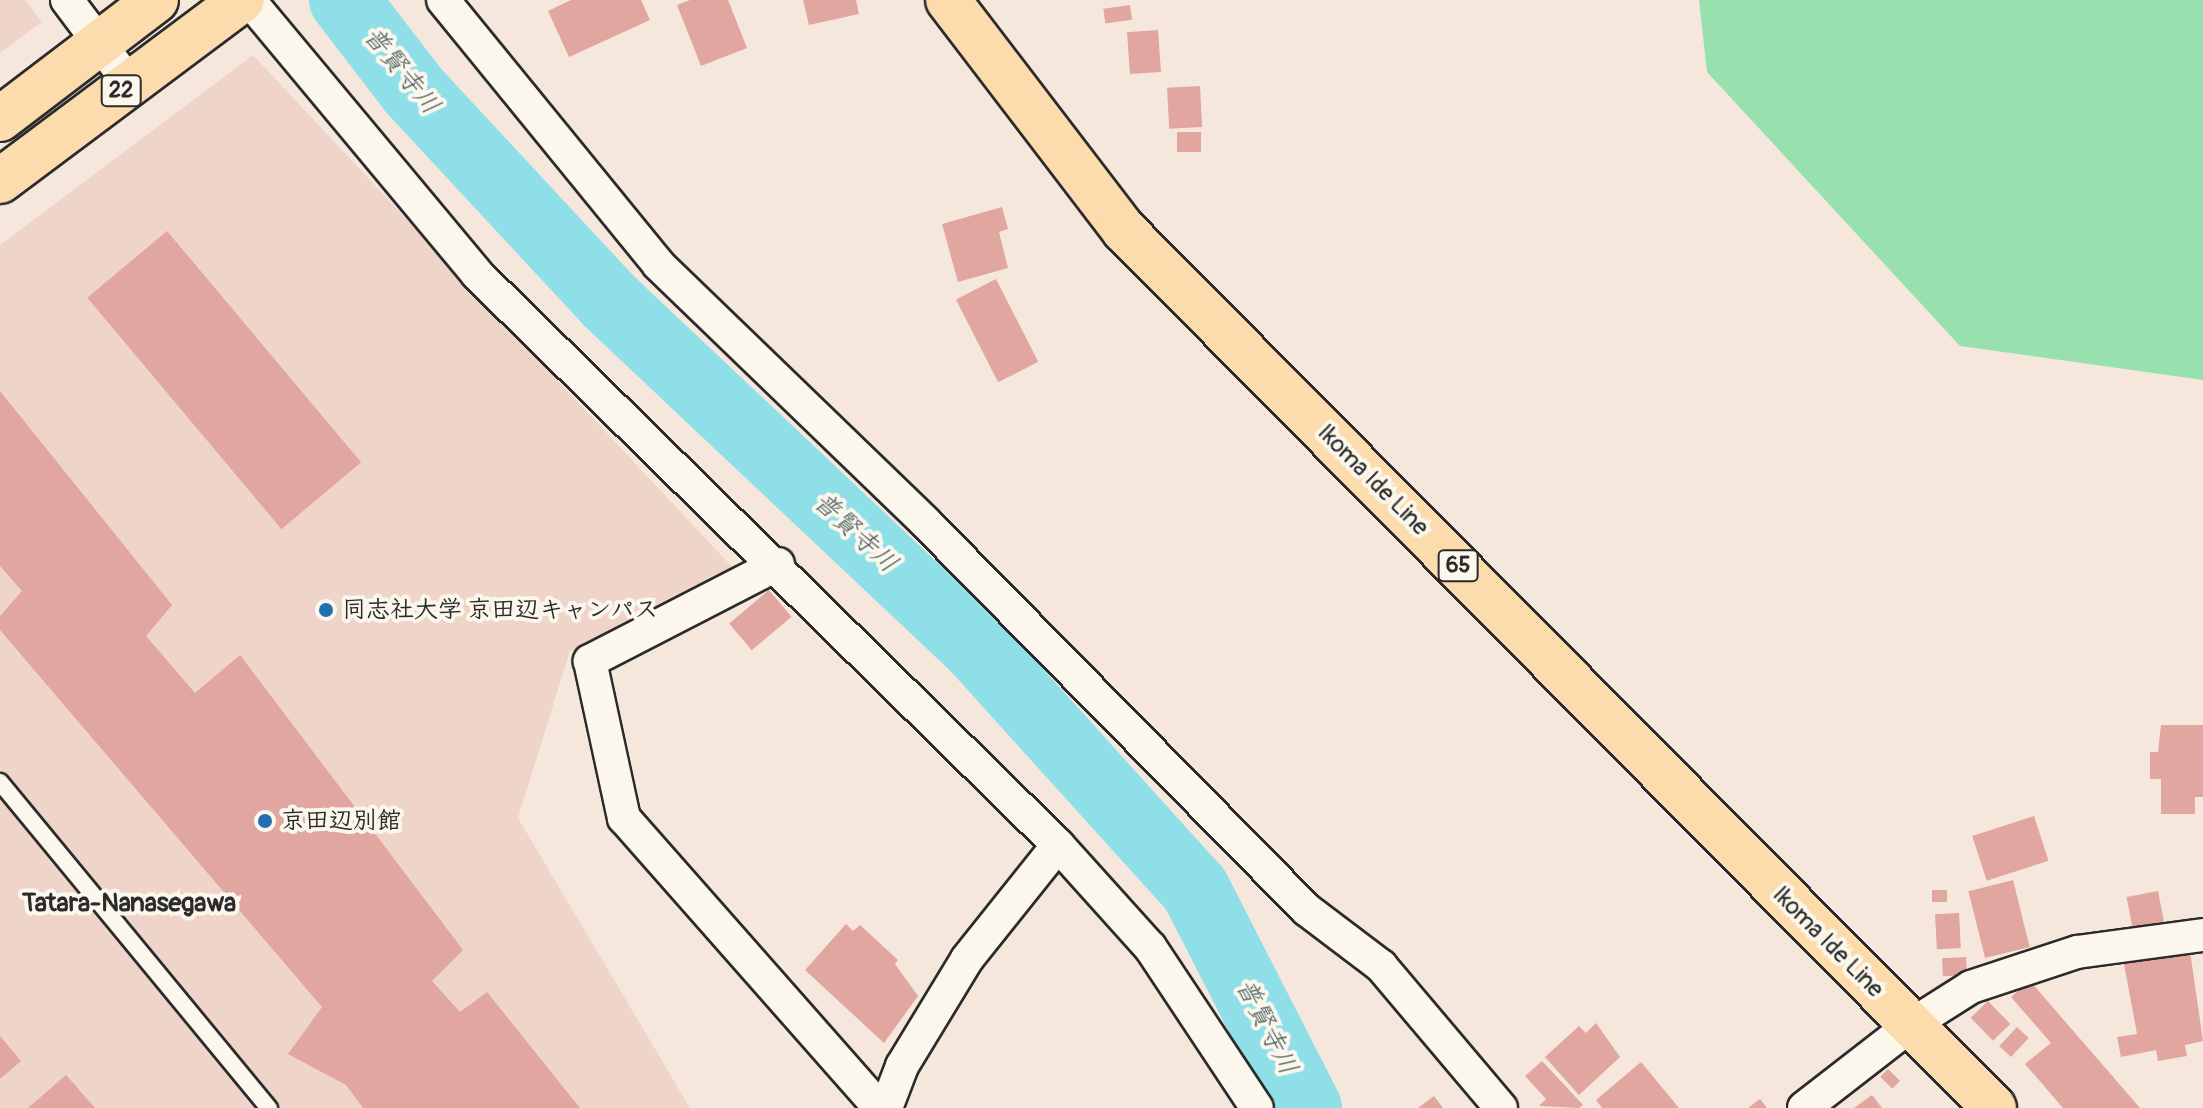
<!DOCTYPE html>
<html>
<head>
<meta charset="utf-8">
<style>
	body { margin:0 }
	#map { position:relative; width:2203px; height:1108px; overflow:hidden; background:#f6e7dd; font-family:Pangolin,"Klee One",sans-serif }
	div>[style] { position:absolute }
	[style*='--x'] { left:calc(var(--x)*1px); top:calc(var(--y)*1px); width:calc(var(--w)*1px); rotate:calc(var(--a)*1deg) }
	.built>* { inset:0; background:#efd4ca }
	.green>* { inset:0; background:#98e1af }
	.river>* { height:70px; margin:-35px; padding:0 35px; transform-origin:35px; border-radius:35px; background:#8fdfe9 }
	.building>* { inset:0; background:#e0a69f; transform-origin:0 0 }
	.roads { filter:drop-shadow(2px 0 #2b2b2b) drop-shadow(-2px 0 #2b2b2b) drop-shadow(0 2px #2b2b2b) drop-shadow(0 -2px #2b2b2b) }
	.service>* { height:16px; margin:-8px; padding:0 8px; transform-origin:8px; border-radius:8px; background:#fbf7ec }
	.minor>* { height:32px; margin:-16px; padding:0 16px; transform-origin:16px; border-radius:16px; background:#fbf7ec }
	.primary>* { height:44px; margin:-22px; padding:0 22px; transform-origin:22px; border-radius:22px; background:#fcdcac }
	.dots>* { width:22px; height:22px; translate:-50% -50%; box-sizing:border-box; border:4px solid #fbf7ec; border-radius:50% }
	span { translate:-50% -50%; white-space:nowrap; text-align:center; line-height:1.15; -webkit-text-stroke:8px #fbf7ec; paint-order:stroke }
	.shield-label span { padding:2px 6px; background:#fbf7ec; border:2px solid; border-radius:6px; -webkit-text-stroke-width:0 }
	.shield-label { font-size:22px; color:#2b2b2b; font-weight:700 }
	.street-label { font-size:24px; color:#2b2b2b }
	.poi-label { font-size:24px; color:#2b2b2b; font-weight:700 }
	.left { translate:0 -50%; text-align:left }
	.water-label { font-size:26px; color:#44585a; font-style:italic }
	.neighbourhood-label { font-size:26px; color:#2b2b2b; font-weight:700 }
</style>
</head>
<body>
<div id="map">
	<div class="built">
		<div style="clip-path:polygon(0 0,25px 0,42px 22px,0 53px)"></div>
		<div style="clip-path:polygon(253px 55px,734px 569px,570px 651px,518px 818px,690px 1108px,0 1108px,0 245px)"></div>
	</div>
	<div class="green">
		<div style="clip-path:polygon(1699px 0,2203px 0,2203px 380px,1960px 346px,1707px 72px)"></div>
	</div>
	<div class="river">
		<div style="--x:344;--y:0;--w:115;--a:52.4"></div>
		<div style="--x:414;--y:91;--w:285;--a:47.1"></div>
		<div style="--x:608;--y:300;--w:506;--a:43.32"></div>
		<div style="--x:976;--y:647;--w:326;--a:47.9"></div>
		<div style="--x:1195;--y:889;--w:246;--a:62.9"></div>
	</div>
	<div class="building">
		<div style="clip-path:polygon(571px 0,641px 0,650px 20px,569px 57px,548px 11px)"></div>
		<div style="clip-path:polygon(690px 0,728px 0,747px 48px,701px 66px,677px 5px)"></div>
		<div style="clip-path:polygon(803px 0,856px 0,859px 14px,809px 25px)"></div>
		<div style="left:1130px;top:5px;width:15px;height:27px;rotate:82deg"></div>
		<div style="left:1158px;top:30px;width:42px;height:31px;rotate:86deg"></div>
		<div style="left:1200px;top:86px;width:41px;height:33px;rotate:87deg"></div>
		<div style="left:1177px;top:132px;width:24px;height:20px"></div>
		<div style="clip-path:polygon(1002px 207px,1008px 229px,999px 232px,1008px 268px,958px 282px,942px 224px)"></div>
		<div style="left:167px;top:231px;width:302px;height:104px;rotate:50deg"></div>
		<div style="left:996px;top:279px;width:93px;height:45px;rotate:63deg"></div>
		<div style="clip-path:polygon(0 391px,172px 605px,146px 636px,195px 693px,240px 655px,463px 950px,432px 981px,460px 1012px,487px 992px,580px 1108px,363px 1108px,346px 1085px,288px 1054px,322px 1007px,0 630px,0 616px,22px 591px,0 566px)"></div>
		<div style="left:769px;top:590px;width:35px;height:52px;rotate:50deg"></div>
		<div style="clip-path:polygon(2161px 725px,2203px 725px,2203px 797px,2195px 797px,2195px 814px,2161px 814px,2161px 779px,2150px 779px,2150px 752px,2158px 752px)"></div>
		<div style="left:2034px;top:816px;width:47px;height:65px;rotate:72deg"></div>
		<div style="left:2013px;top:880px;width:69px;height:46px;rotate:76deg"></div>
		<div style="left:1932px;top:890px;width:15px;height:12px"></div>
		<div style="left:2158px;top:891px;width:31px;height:32px;rotate:79deg"></div>
		<div style="left:1959px;top:913px;width:35px;height:24px;rotate:87deg"></div>
		<div style="clip-path:polygon(846px 924px,853px 931px,860px 925px,898px 960px,895px 964px,918px 996px,884px 1043px,805px 970px)"></div>
		<div style="clip-path:polygon(2190px 951px,2203px 1041px,2185px 1045px,2187px 1056px,2158px 1061px,2156px 1050px,2121px 1057px,2117px 1037px,2137px 1034px,2124px 964px)"></div>
		<div style="left:1966px;top:957px;width:18px;height:24px;rotate:87deg"></div>
		<div style="clip-path:polygon(2030px 981px,2140px 1108px,2063px 1108px,2025px 1064px,2051px 1043px,2011px 997px)"></div>
		<div style="left:1988px;top:1001px;width:32px;height:24px;rotate:46deg"></div>
		<div style="clip-path:polygon(1596px 1023px,1620px 1057px,1579px 1095px,1545px 1057px,1579px 1026px,1586px 1033px)"></div>
		<div style="left:2017px;top:1027px;width:16px;height:26px;rotate:43deg"></div>
		<div style="clip-path:polygon(0 1036px,21px 1061px,0 1079px)"></div>
		<div style="clip-path:polygon(1542px 1061px,1583px 1105px,1579px 1108px,1539px 1106px,1546px 1099px,1525px 1076px)"></div>
		<div style="clip-path:polygon(1641px 1062px,1679px 1108px,1602px 1108px,1596px 1100px)"></div>
		<div style="left:1888px;top:1069px;width:17px;height:11px;rotate:45deg"></div>
		<div style="clip-path:polygon(66px 1075px,95px 1108px,28px 1108px)"></div>
		<div style="clip-path:polygon(1872px 1095px,1882px 1108px,1854px 1108px)"></div>
		<div style="clip-path:polygon(1434px 1096px,1443px 1108px,1418px 1108px)"></div>
		<div style="clip-path:polygon(1760px 1099px,1767px 1108px,1748px 1108px)"></div>
	</div>
	<div class="roads">
		<div class="service">
			<div style="--x:0;--y:782;--w:423;--a:50.5"></div>
		</div>
		<div class="minor">
			<div style="--x:67;--y:0;--w:105;--a:53.1"></div>
			<div style="--x:249;--y:0;--w:356;--a:50.2"></div>
			<div style="--x:477;--y:274;--w:815;--a:44.5"></div>
			<div style="--x:1058;--y:845;--w:137;--a:48"></div>
			<div style="--x:1150;--y:947;--w:193;--a:56.4"></div>
			<div style="--x:443;--y:0;--w:340;--a:50.8"></div>
			<div style="--x:658;--y:264;--w:371;--a:44"></div>
			<div style="--x:925;--y:522;--w:544;--a:45.45"></div>
			<div style="--x:1307;--y:910;--w:93;--a:37.1"></div>
			<div style="--x:1381;--y:966;--w:186;--a:49.8"></div>
			<div style="--x:778;--y:564;--w:212;--a:152.7"></div>
			<div style="--x:590;--y:661;--w:161;--a:77.8"></div>
			<div style="--x:624;--y:818;--w:387;--a:48.6"></div>
			<div style="--x:886;--y:1108;--w:45;--a:-69.1"></div>
			<div style="--x:902;--y:1066;--w:125;--a:-58.7"></div>
			<div style="--x:967;--y:959;--w:146;--a:-51.4"></div>
			<div style="--x:1804;--y:1108;--w:135;--a:-37.8"></div>
			<div style="--x:1911;--y:1025;--w:71;--a:-32.3"></div>
			<div style="--x:1971;--y:987;--w:112;--a:-18.3"></div>
			<div style="--x:2077;--y:952;--w:127;--a:-7.7"></div>
		</div>
		<div class="primary">
			<div style="--x:948;--y:0;--w:290;--a:52.6"></div>
			<div style="--x:1124;--y:230;--w:1236;--a:45.26"></div>
			<div style="--x:0;--y:119;--w:196;--a:-37.3"></div>
			<div style="--x:0;--y:181;--w:302;--a:-36.8"></div>
		</div>
	</div>
	<div class="dots">
		<div style="left:326px;top:610px;background:#1f6fb2"></div>
		<div style="left:265px;top:821px;background:#1f6fb2"></div>
	</div>
	<div class="shield-label">
		<span style="left:121px;top:91px">22</span>
		<span style="left:1458px;top:566px">65</span>
	</div>
	<div class="street-label">
		<span style="left:1373px;top:480px;rotate:45deg">Ikoma Ide Line</span>
		<span style="left:1828px;top:942px;rotate:45deg">Ikoma Ide Line</span>
	</div>
	<div class="poi-label">
		<span class="left" style="left:342px;top:610px">同志社大学 京田辺キャンパス</span>
		<span class="left" style="left:281px;top:821px">京田辺別館</span>
	</div>
	<div class="water-label">
		<span style="left:401px;top:71px;rotate:51deg">普賢寺川</span>
		<span style="left:855px;top:533px;rotate:43deg">普賢寺川</span>
		<span style="left:1266px;top:1027px;rotate:63deg">普賢寺川</span>
	</div>
	<div class="neighbourhood-label">
		<span style="left:129px;top:904px">Tatara-Nanasegawa</span>
	</div>
</div>
</body>
</html>
